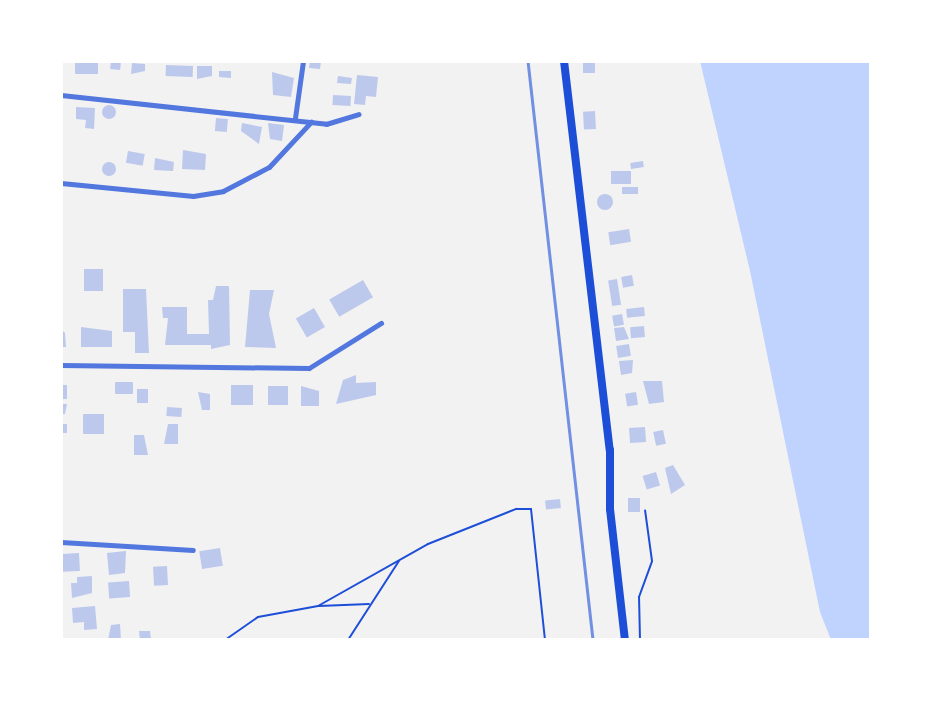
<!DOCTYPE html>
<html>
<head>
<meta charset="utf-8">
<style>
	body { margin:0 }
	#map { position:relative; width:932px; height:701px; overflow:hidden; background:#f2f2f2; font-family:Roboto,sans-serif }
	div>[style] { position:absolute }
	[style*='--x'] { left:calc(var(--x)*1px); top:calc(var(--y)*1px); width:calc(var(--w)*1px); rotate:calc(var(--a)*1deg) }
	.water>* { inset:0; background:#bfd3fe }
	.building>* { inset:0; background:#bdc9ec; transform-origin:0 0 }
	.round { border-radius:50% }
	.path>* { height:2px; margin:-1px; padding:0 1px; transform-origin:1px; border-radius:1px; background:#1d4ed8 }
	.minor>* { height:5px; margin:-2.5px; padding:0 2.5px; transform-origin:2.5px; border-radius:2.5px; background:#5277de }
	.primary>* { height:8px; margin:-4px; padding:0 4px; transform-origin:4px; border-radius:4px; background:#1d4ed8 }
	.rail>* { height:2.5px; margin:-1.25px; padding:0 1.25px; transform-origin:1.25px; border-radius:1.25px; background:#7290e2 }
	span { translate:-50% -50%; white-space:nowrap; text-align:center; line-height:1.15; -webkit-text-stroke:7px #fff; paint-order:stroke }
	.frame { position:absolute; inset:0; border:63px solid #fff; pointer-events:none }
</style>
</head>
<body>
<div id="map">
	<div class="water">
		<div style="clip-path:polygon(700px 61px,871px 61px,871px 640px,831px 640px,820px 612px,750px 271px)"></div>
	</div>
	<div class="building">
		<div style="left:75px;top:61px;width:23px;height:13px"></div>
		<div style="left:111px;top:61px;width:10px;height:8px;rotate:6deg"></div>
		<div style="clip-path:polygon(310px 61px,321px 61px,320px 69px,309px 68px)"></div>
		<div style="left:583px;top:61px;width:12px;height:12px"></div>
		<div style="clip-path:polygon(132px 63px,145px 64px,145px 71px,131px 74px)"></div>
		<div style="left:166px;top:65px;width:27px;height:11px;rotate:2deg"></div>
		<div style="clip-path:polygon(197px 66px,212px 66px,212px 76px,197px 79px)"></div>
		<div style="clip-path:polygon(219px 71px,231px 71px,231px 78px,219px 77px)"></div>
		<div style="clip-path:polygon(272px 72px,294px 78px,291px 97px,273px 95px)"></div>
		<div style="clip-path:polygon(357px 75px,378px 77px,376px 97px,366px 96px,365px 105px,354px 104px)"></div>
		<div style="clip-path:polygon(338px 76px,352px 78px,351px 84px,337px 83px)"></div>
		<div style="left:333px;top:95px;width:18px;height:10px;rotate:3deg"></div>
		<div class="round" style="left:102px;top:105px;width:14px;height:14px"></div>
		<div style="clip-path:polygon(76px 107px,95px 108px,94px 129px,85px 128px,86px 120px,76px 119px)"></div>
		<div style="left:595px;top:111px;width:18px;height:12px;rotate:87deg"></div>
		<div style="left:216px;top:118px;width:12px;height:13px;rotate:5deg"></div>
		<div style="clip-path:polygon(242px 123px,262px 127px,259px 144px,241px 131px)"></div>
		<div style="clip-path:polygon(268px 123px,284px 125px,282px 141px,270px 139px)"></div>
		<div style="clip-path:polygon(183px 150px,206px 154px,205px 170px,182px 169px)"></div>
		<div style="left:128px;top:151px;width:17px;height:12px;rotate:10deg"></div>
		<div style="clip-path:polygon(155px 158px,174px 162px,173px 171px,154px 170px)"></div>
		<div style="left:643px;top:161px;width:6px;height:13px;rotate:81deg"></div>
		<div class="round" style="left:102px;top:162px;width:14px;height:14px"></div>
		<div style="left:631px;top:171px;width:13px;height:20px;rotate:90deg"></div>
		<div style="left:638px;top:187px;width:7px;height:16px;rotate:90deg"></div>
		<div class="round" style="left:597px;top:194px;width:16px;height:16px"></div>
		<div style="left:629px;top:229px;width:13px;height:21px;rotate:81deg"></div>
		<div style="left:84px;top:269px;width:19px;height:22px"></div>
		<div style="left:632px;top:275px;width:11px;height:11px;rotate:80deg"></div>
		<div style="left:617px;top:279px;width:26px;height:9px;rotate:81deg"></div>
		<div style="left:363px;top:280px;width:20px;height:39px;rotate:60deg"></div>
		<div style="clip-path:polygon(216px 286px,229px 286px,230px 345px,211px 349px,211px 345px,165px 345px,168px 318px,163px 318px,162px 307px,187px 307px,187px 334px,209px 334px,208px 300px,213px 300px)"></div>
		<div style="clip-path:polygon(123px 289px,146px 289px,149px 353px,135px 353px,135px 332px,123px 332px)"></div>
		<div style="clip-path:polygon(250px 290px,274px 290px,269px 314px,276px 348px,245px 347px)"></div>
		<div style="left:644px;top:307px;width:9px;height:18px;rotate:84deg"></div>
		<div style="left:314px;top:308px;width:22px;height:21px;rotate:60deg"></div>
		<div style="left:622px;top:314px;width:11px;height:10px;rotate:80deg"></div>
		<div style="left:644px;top:326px;width:11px;height:14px;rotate:85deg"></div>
		<div style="clip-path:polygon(81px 327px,112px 331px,112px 347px,81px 347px)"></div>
		<div style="clip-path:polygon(624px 327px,629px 339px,616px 341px,614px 328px)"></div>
		<div style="clip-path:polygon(61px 329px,65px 333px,66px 347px,61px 347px)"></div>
		<div style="left:629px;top:344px;width:12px;height:13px;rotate:81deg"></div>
		<div style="clip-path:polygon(633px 360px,632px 373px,621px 375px,619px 361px)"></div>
		<div style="clip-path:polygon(356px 375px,356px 383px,376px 382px,376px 395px,336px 404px,343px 380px)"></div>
		<div style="clip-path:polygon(643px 381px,662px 381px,664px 402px,649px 404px)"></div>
		<div style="left:115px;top:382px;width:18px;height:12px"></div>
		<div style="left:61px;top:385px;width:6px;height:14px"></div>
		<div style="left:231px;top:385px;width:22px;height:20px"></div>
		<div style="left:268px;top:386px;width:20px;height:19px"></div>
		<div style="clip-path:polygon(301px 386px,319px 391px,319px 406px,301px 406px)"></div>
		<div style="left:137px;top:389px;width:11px;height:14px"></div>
		<div style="clip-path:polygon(198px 392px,210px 394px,210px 410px,202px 410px)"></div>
		<div style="left:636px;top:392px;width:13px;height:11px;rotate:81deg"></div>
		<div style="clip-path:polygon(61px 404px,67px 404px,65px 414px,61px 414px)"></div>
		<div style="left:167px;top:407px;width:15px;height:9px;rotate:4deg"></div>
		<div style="left:83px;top:414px;width:21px;height:20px"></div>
		<div style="left:61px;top:424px;width:6px;height:9px"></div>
		<div style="clip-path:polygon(168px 424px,178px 424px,178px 444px,164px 444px)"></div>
		<div style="left:645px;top:427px;width:15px;height:16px;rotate:86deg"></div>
		<div style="left:663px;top:430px;width:14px;height:10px;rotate:78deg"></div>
		<div style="clip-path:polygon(134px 435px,144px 435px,148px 455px,134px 455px)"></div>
		<div style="clip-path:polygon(673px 465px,685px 485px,671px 494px,665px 468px)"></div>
		<div style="left:656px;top:472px;width:14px;height:14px;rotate:73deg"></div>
		<div style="left:628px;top:498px;width:12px;height:14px"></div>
		<div style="left:560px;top:499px;width:9px;height:15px;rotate:84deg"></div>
		<div style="left:220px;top:548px;width:18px;height:21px;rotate:81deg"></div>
		<div style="clip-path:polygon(126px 551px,125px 573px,109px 575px,107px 553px)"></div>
		<div style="left:79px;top:553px;width:18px;height:17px;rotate:87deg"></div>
		<div style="left:167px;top:566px;width:19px;height:14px;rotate:87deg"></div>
		<div style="clip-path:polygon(92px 576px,92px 593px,72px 598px,71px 583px,77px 583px,77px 577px)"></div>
		<div style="left:129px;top:581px;width:16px;height:21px;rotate:86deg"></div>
		<div style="clip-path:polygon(95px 606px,97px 629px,84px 630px,84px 622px,73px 623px,72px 608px)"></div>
		<div style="clip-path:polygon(120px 624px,121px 640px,108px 640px,111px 625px)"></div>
		<div style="clip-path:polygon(139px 631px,150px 631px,151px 640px,140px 640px)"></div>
	</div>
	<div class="path">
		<div style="--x:319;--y:606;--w:50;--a:-2.3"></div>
		<div style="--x:225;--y:640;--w:40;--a:-34.9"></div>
		<div style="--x:258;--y:617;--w:61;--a:-10.4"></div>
		<div style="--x:318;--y:606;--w:126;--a:-29.4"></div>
		<div style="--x:428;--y:544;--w:95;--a:-21.7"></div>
		<div style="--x:516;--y:509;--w:15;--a:0"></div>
		<div style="--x:531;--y:509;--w:132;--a:83.9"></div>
		<div style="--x:348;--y:640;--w:94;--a:-57.2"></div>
		<div style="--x:640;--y:640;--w:43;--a:-91.3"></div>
		<div style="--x:639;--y:597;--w:38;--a:-70"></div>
		<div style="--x:652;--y:561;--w:51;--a:-97.8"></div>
	</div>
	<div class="minor">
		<div style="--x:61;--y:95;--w:267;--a:6.2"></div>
		<div style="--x:326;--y:124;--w:34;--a:-17"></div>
		<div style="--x:295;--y:118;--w:58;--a:-82"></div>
		<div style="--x:61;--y:183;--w:133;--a:5.6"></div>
		<div style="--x:193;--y:196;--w:30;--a:-9"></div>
		<div style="--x:223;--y:191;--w:52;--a:-27.6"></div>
		<div style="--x:269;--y:167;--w:62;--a:-47"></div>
		<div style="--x:61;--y:365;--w:248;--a:0.7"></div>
		<div style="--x:309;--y:368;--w:85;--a:-32"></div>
		<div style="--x:61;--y:542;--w:132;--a:3.5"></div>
	</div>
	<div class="primary">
		<div style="--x:564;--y:61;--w:392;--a:83.3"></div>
		<div style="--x:610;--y:450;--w:59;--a:90"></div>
		<div style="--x:610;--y:509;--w:132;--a:83.5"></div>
	</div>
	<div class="rail">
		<div style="--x:528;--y:61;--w:583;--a:83.59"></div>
	</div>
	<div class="frame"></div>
</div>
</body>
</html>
